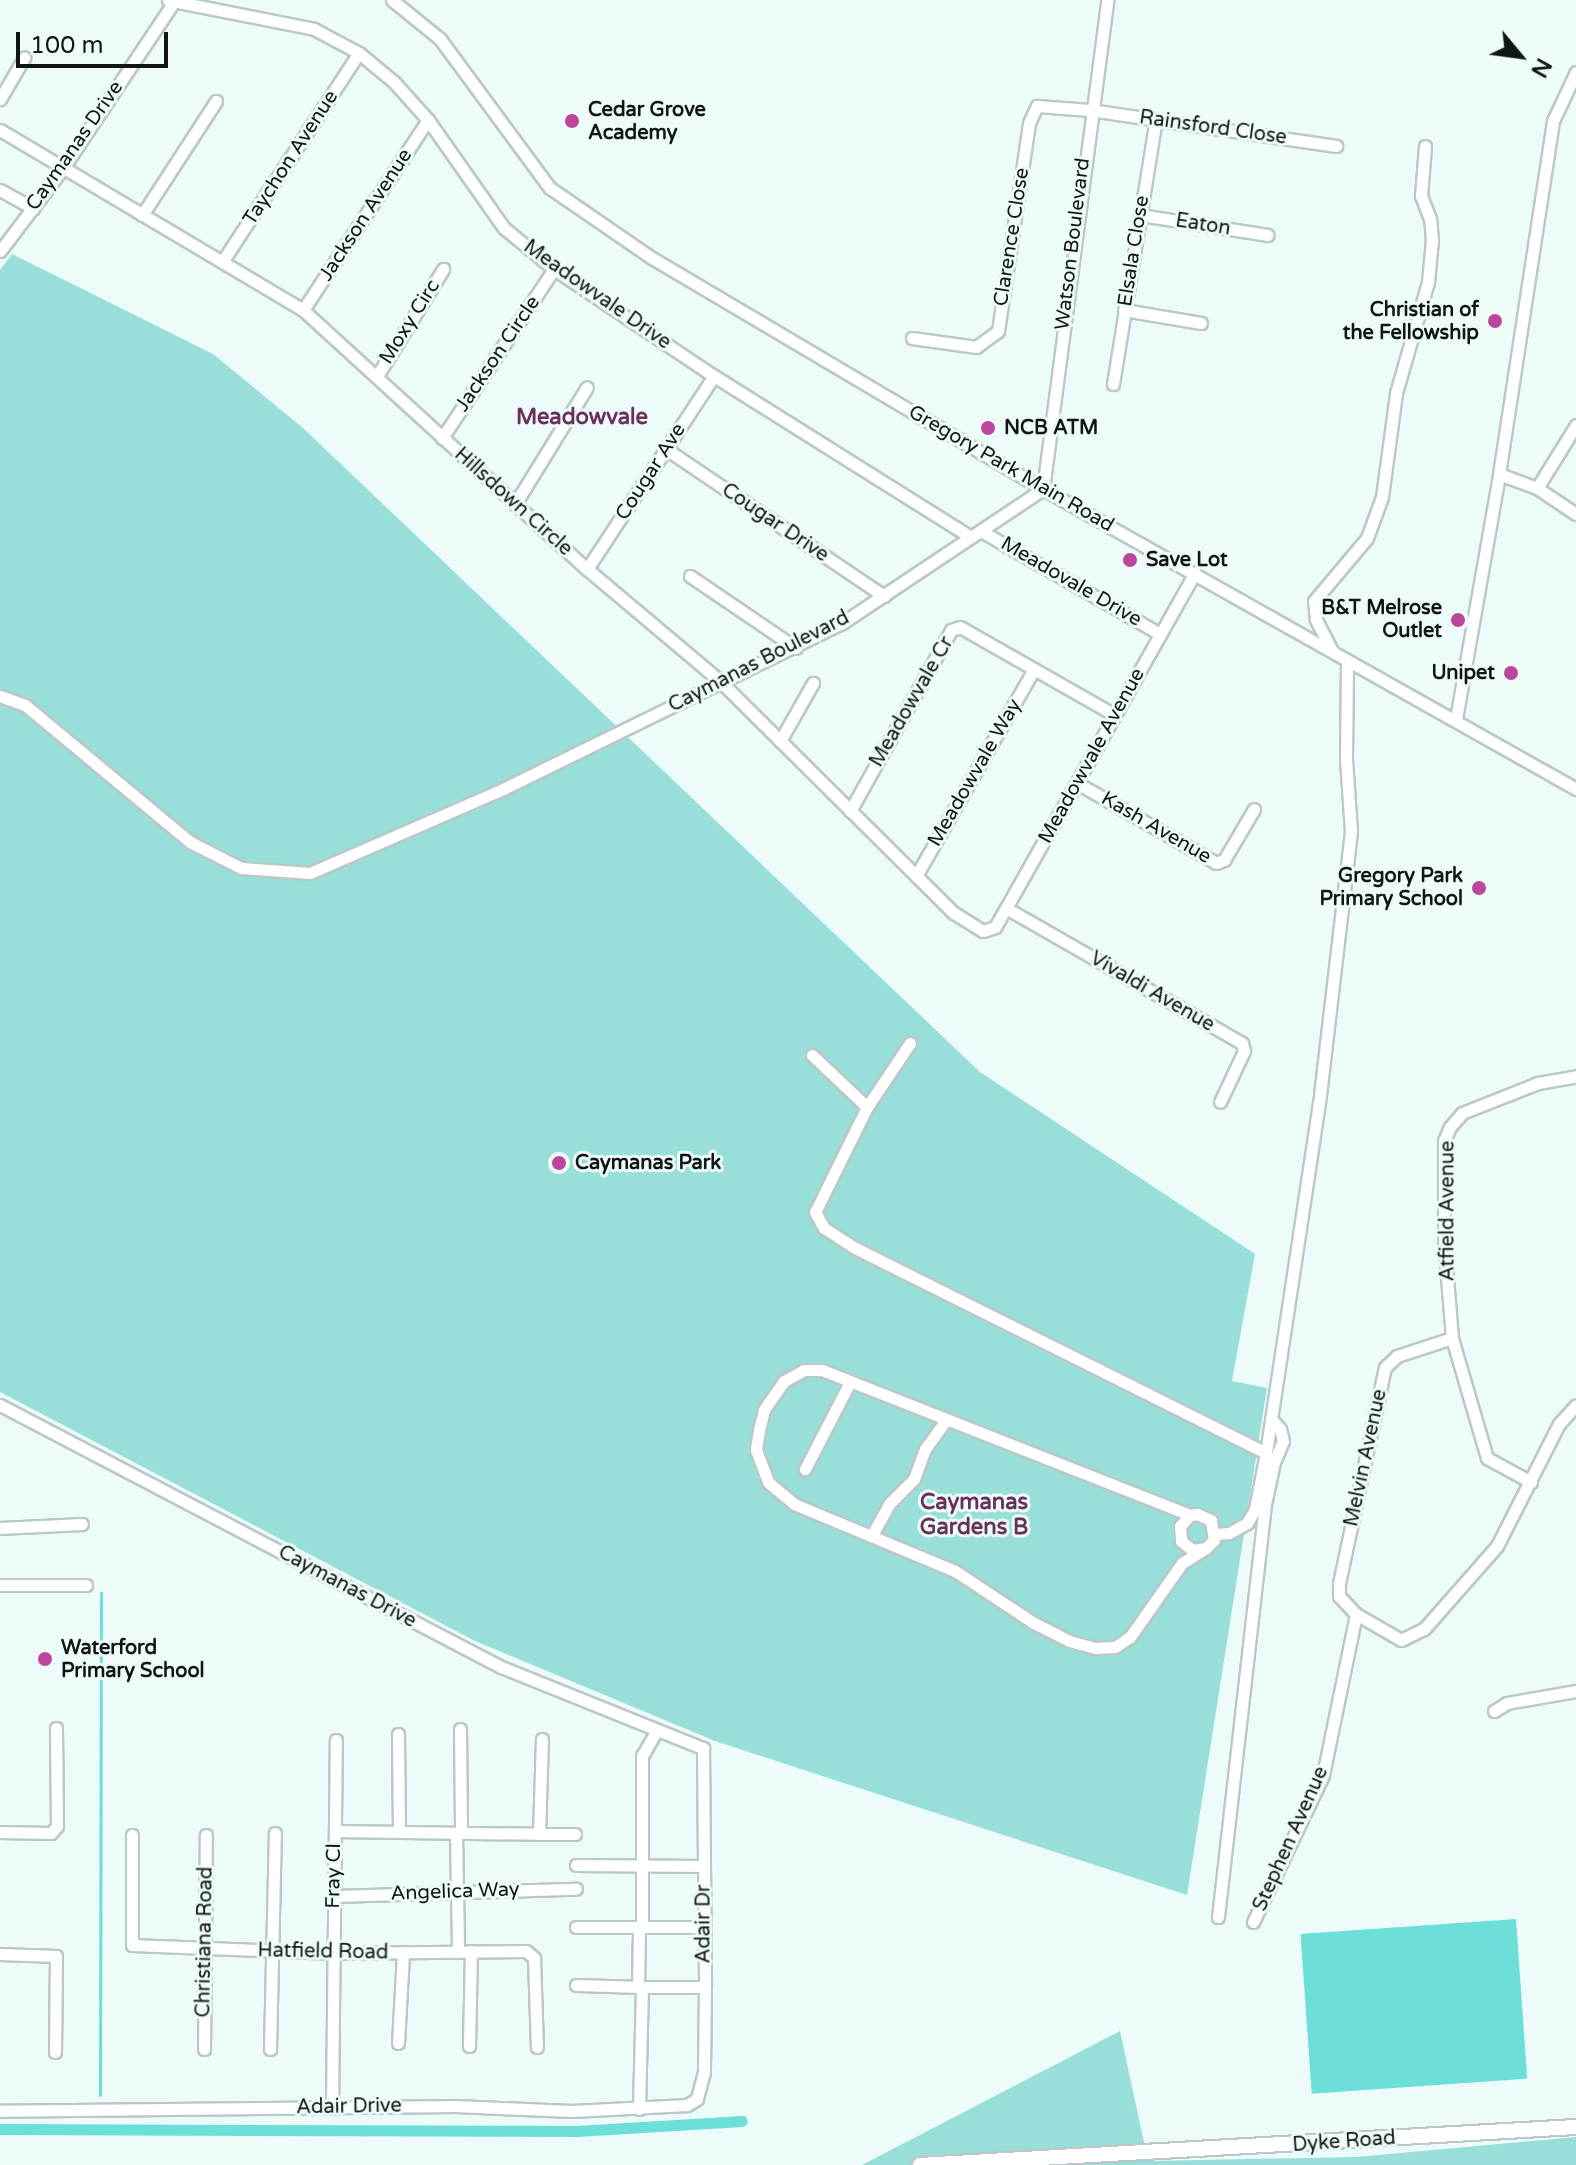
<!DOCTYPE html>
<html>
<head>
<meta charset="utf-8">
<style>
	body { margin:0 }
	#map { position:relative; width:1576px; height:2165px; overflow:hidden; background:#edfbfa; font-family:"Varela Round",sans-serif }
	div>[style] { position:absolute }
	[style*='--x'] { left:calc(var(--x)*1px); top:calc(var(--y)*1px); width:calc(var(--w)*1px); rotate:calc(var(--a)*1deg) }
	.green>* { inset:0; background:#98dfda }
	.water>* { inset:0; background:#6bdfd8; transform-origin:0 0 }
	.stream>* { height:3px; margin:-1.5px; padding:0 1.5px; transform-origin:1.5px; border-radius:1.5px; background:#6bdfd8 }
	.canal>* { height:11px; margin:-5.5px; padding:0 5.5px; transform-origin:5.5px; border-radius:5.5px; background:#6bdfd8 }
	.roads { filter:drop-shadow(2px 0 #bbc8c7) drop-shadow(-2px 0 #bbc8c7) drop-shadow(0 2px #bbc8c7) drop-shadow(0 -2px #bbc8c7) }
	.minor>* { height:11px; margin:-5.5px; padding:0 5.5px; transform-origin:5.5px; border-radius:5.5px; background:#fff }
	.major>* { height:14px; margin:-7px; padding:0 7px; transform-origin:7px; border-radius:7px; background:#fff }
	.dots>* { width:22px; height:22px; translate:-50% -50%; box-sizing:border-box; border:4px solid #edfbfa; border-radius:50% }
	span { translate:-50% -50%; white-space:nowrap; text-align:center; line-height:1.15; -webkit-text-stroke:6px #edfbfa; paint-order:stroke }
	.poi-label { font-size:20px; color:#111615; font-weight:700 }
	.left { translate:0 -50%; text-align:left }
	.right { translate:-100% -50%; text-align:right }
	.street-label { font-size:20px; color:#111615 }
	.neighbourhood-label { font-size:22px; color:#6b305a; font-weight:700 }
	.north { position:absolute; left:1480px; top:16px; width:80px; height:80px; -webkit-text-stroke:6px #edfbfa; paint-order:stroke; rotate:119deg; font-size:22px; font-weight:700; line-height:32px; text-align:center; color:#111615 }
	.north::after { content:''; display:block; margin:auto; width:28px; height:36px; background:#111615; clip-path:polygon(50% 0,100% 100%,50% 72%,0 100%) }
	.scale { position:absolute; left:16px; top:32px; width:152px; height:36px; box-sizing:border-box; border:4px solid #111615; border-top:0; padding-left:10px; font-size:24px; line-height:28px; white-space:nowrap; color:#111615; -webkit-text-stroke:6px #edfbfa; paint-order:stroke }
</style>
</head>
<body>
<div id="map">
	<div class="green">
		<div style="clip-path:polygon(12px 254px,213px 354px,303px 428px,980px 1072px,1255px 1254px,1232px 1381px,1267px 1388px,1187px 1895px,715px 1741px,475px 1641px,0 1392px,0 270px)"></div>
		<div style="clip-path:polygon(1120px 2031px,1148px 2161px,1356px 2157px,1576px 2137px,1576px 2165px,862px 2165px)"></div>
	</div>
	<div class="water">
		<div style="left:1516px;top:1919px;width:160px;height:216px;rotate:86deg"></div>
	</div>
	<div class="stream">
		<div style="--x:100;--y:2095;--w:502;--a:-89.89"></div>
	</div>
	<div class="canal">
		<div style="--x:0;--y:2129;--w:577;--a:0.2"></div>
		<div style="--x:577;--y:2131;--w:165;--a:-3.5"></div>
	</div>
	<div class="roads">
		<div class="minor">
			<div style="--x:168;--y:0;--w:149;--a:11.2"></div>
			<div style="--x:314;--y:29;--w:51;--a:28.1"></div>
			<div style="--x:359;--y:53;--w:45;--a:39.6"></div>
			<div style="--x:394;--y:82;--w:51;--a:48.2"></div>
			<div style="--x:428;--y:120;--w:132;--a:54.9"></div>
			<div style="--x:504;--y:228;--w:65;--a:39.4"></div>
			<div style="--x:554;--y:269;--w:192;--a:33.8"></div>
			<div style="--x:714;--y:376;--w:303;--a:32.1"></div>
			<div style="--x:392;--y:0;--w:62;--a:39.1"></div>
			<div style="--x:440;--y:39;--w:185;--a:53.6"></div>
			<div style="--x:550;--y:188;--w:124;--a:34.5"></div>
			<div style="--x:652;--y:258;--w:454;--a:30.6"></div>
			<div style="--x:1043;--y:489;--w:612;--a:29.37"></div>
			<div style="--x:0;--y:99;--w:48;--a:-59.7"></div>
			<div style="--x:0;--y:130;--w:352;--a:30.7"></div>
			<div style="--x:303;--y:310;--w:384;--a:42.4"></div>
			<div style="--x:587;--y:569;--w:175;--a:40.1"></div>
			<div style="--x:721;--y:682;--w:328;--a:44.8"></div>
			<div style="--x:954;--y:913;--w:34;--a:32"></div>
			<div style="--x:983;--y:931;--w:13;--a:-18"></div>
			<div style="--x:995;--y:927;--w:22;--a:-60"></div>
			<div style="--x:1006;--y:908;--w:385;--a:-60.6"></div>
			<div style="--x:0;--y:190;--w:38;--a:29"></div>
			<div style="--x:142;--y:215;--w:136;--a:-57"></div>
			<div style="--x:1140;--y:215;--w:129;--a:8.9"></div>
			<div style="--x:0;--y:251;--w:104;--a:-52.8"></div>
			<div style="--x:63;--y:168;--w:202;--a:-56.3"></div>
			<div style="--x:222;--y:262;--w:250;--a:-56.8"></div>
			<div style="--x:303;--y:310;--w:227;--a:-56.7"></div>
			<div style="--x:1124;--y:310;--w:78;--a:9.6"></div>
			<div style="--x:912;--y:338;--w:65;--a:8"></div>
			<div style="--x:976;--y:347;--w:27;--a:-36"></div>
			<div style="--x:998;--y:331;--w:210;--a:-81.5"></div>
			<div style="--x:1029;--y:123;--w:19;--a:-65"></div>
			<div style="--x:1037;--y:106;--w:53;--a:4.3"></div>
			<div style="--x:1090;--y:110;--w:249;--a:8.3"></div>
			<div style="--x:377;--y:376;--w:126;--a:-58.3"></div>
			<div style="--x:1113;--y:384;--w:268;--a:-80.8"></div>
			<div style="--x:442;--y:438;--w:203;--a:-56.5"></div>
			<div style="--x:666;--y:449;--w:263;--a:34"></div>
			<div style="--x:1499;--y:474;--w:40;--a:20.2"></div>
			<div style="--x:1537;--y:488;--w:47;--a:33.7"></div>
			<div style="--x:1537;--y:488;--w:74;--a:-58.2"></div>
			<div style="--x:515;--y:504;--w:137;--a:-58.4"></div>
			<div style="--x:981;--y:531;--w:207;--a:29.9"></div>
			<div style="--x:587;--y:569;--w:231;--a:-56.7"></div>
			<div style="--x:690;--y:576;--w:128;--a:34.2"></div>
			<div style="--x:1332;--y:651;--w:36;--a:-117"></div>
			<div style="--x:1316;--y:619;--w:18;--a:-96"></div>
			<div style="--x:1314;--y:601;--w:82;--a:-49.9"></div>
			<div style="--x:1367;--y:538;--w:44;--a:-69.9"></div>
			<div style="--x:1382;--y:497;--w:105;--a:-82.3"></div>
			<div style="--x:1396;--y:393;--w:116;--a:-73.9"></div>
			<div style="--x:1428;--y:282;--w:42;--a:-84.6"></div>
			<div style="--x:1432;--y:240;--w:21;--a:-95"></div>
			<div style="--x:1430;--y:219;--w:25;--a:-111"></div>
			<div style="--x:1421;--y:196;--w:50;--a:-85.4"></div>
			<div style="--x:0;--y:696;--w:27;--a:20"></div>
			<div style="--x:25;--y:705;--w:214;--a:39.7"></div>
			<div style="--x:190;--y:842;--w:57;--a:27"></div>
			<div style="--x:241;--y:868;--w:69;--a:4.1"></div>
			<div style="--x:310;--y:873;--w:210;--a:-23.5"></div>
			<div style="--x:503;--y:789;--w:377;--a:-26.1"></div>
			<div style="--x:842;--y:623;--w:242;--a:-33.7"></div>
			<div style="--x:1043;--y:489;--w:493;--a:-82.5"></div>
			<div style="--x:1456;--y:719;--w:249;--a:-80"></div>
			<div style="--x:1499;--y:474;--w:357;--a:-81.3"></div>
			<div style="--x:1553;--y:121;--w:54;--a:-64.9"></div>
			<div style="--x:780;--y:741;--w:67;--a:-60.4"></div>
			<div style="--x:1077;--y:783;--w:160;--a:29.9"></div>
			<div style="--x:1216;--y:863;--w:9;--a:-21"></div>
			<div style="--x:1224;--y:860;--w:59;--a:-59.5"></div>
			<div style="--x:850;--y:811;--w:207;--a:-60.8"></div>
			<div style="--x:951;--y:630;--w:9;--a:-18"></div>
			<div style="--x:960;--y:627;--w:178;--a:29.6"></div>
			<div style="--x:916;--y:876;--w:238;--a:-60.3"></div>
			<div style="--x:1006;--y:908;--w:272;--a:29.8"></div>
			<div style="--x:1242;--y:1043;--w:8;--a:76"></div>
			<div style="--x:1244;--y:1051;--w:56;--a:115.2"></div>
			<div style="--x:812;--y:1055;--w:76;--a:43.4"></div>
			<div style="--x:867;--y:1107;--w:117;--a:116.3"></div>
			<div style="--x:815;--y:1212;--w:18;--a:61"></div>
			<div style="--x:824;--y:1228;--w:37;--a:33"></div>
			<div style="--x:855;--y:1248;--w:459;--a:26.5"></div>
			<div style="--x:867;--y:1107;--w:77;--a:-56.1"></div>
			<div style="--x:1452;--y:1338;--w:58;--a:161.9"></div>
			<div style="--x:1397;--y:1356;--w:16;--a:137"></div>
			<div style="--x:1385;--y:1367;--w:222;--a:102"></div>
			<div style="--x:1339;--y:1584;--w:12;--a:90"></div>
			<div style="--x:1339;--y:1596;--w:25;--a:47"></div>
			<div style="--x:1356;--y:1614;--w:52;--a:30"></div>
			<div style="--x:1401;--y:1640;--w:25;--a:-26"></div>
			<div style="--x:1424;--y:1629;--w:111;--a:-48.7"></div>
			<div style="--x:1497;--y:1546;--w:137;--a:-63.1"></div>
			<div style="--x:1559;--y:1424;--w:25;--a:-48"></div>
			<div style="--x:0;--y:1405;--w:565;--a:27.61"></div>
			<div style="--x:501;--y:1667;--w:218;--a:21.9"></div>
			<div style="--x:703;--y:1748;--w:239;--a:89.5"></div>
			<div style="--x:705;--y:1987;--w:85;--a:90.7"></div>
			<div style="--x:704;--y:2072;--w:28;--a:105"></div>
			<div style="--x:697;--y:2099;--w:12;--a:149"></div>
			<div style="--x:687;--y:2105;--w:115;--a:177"></div>
			<div style="--x:572;--y:2111;--w:117;--a:-177.6"></div>
			<div style="--x:455;--y:2106;--w:455;--a:179.4"></div>
			<div style="--x:805;--y:1469;--w:98;--a:-62.7"></div>
			<div style="--x:1531;--y:1482;--w:50;--a:-151.4"></div>
			<div style="--x:1487;--y:1458;--w:125;--a:-106.3"></div>
			<div style="--x:1452;--y:1338;--w:98;--a:-94.7"></div>
			<div style="--x:1444;--y:1240;--w:99;--a:-90"></div>
			<div style="--x:1444;--y:1141;--w:15;--a:-67"></div>
			<div style="--x:1450;--y:1127;--w:18;--a:-49"></div>
			<div style="--x:1462;--y:1113;--w:82;--a:-21.5"></div>
			<div style="--x:1538;--y:1083;--w:39;--a:-10"></div>
			<div style="--x:1190;--y:1515;--w:396;--a:-158.5"></div>
			<div style="--x:822;--y:1370;--w:18;--a:180"></div>
			<div style="--x:804;--y:1370;--w:23;--a:151"></div>
			<div style="--x:784;--y:1381;--w:35;--a:125"></div>
			<div style="--x:764;--y:1410;--w:21;--a:104"></div>
			<div style="--x:759;--y:1430;--w:20;--a:99"></div>
			<div style="--x:756;--y:1450;--w:34;--a:69"></div>
			<div style="--x:768;--y:1482;--w:34;--a:40"></div>
			<div style="--x:794;--y:1504;--w:174;--a:22.6"></div>
			<div style="--x:955;--y:1571;--w:95;--a:33.4"></div>
			<div style="--x:1034;--y:1623;--w:39;--a:27"></div>
			<div style="--x:1069;--y:1641;--w:27;--a:15"></div>
			<div style="--x:1095;--y:1648;--w:20;--a:-3"></div>
			<div style="--x:1115;--y:1647;--w:18;--a:-34"></div>
			<div style="--x:1130;--y:1637;--w:90;--a:-54.9"></div>
			<div style="--x:1182;--y:1563;--w:28;--a:-32"></div>
			<div style="--x:1206;--y:1548;--w:11;--a:-45"></div>
			<div style="--x:1214;--y:1540;--w:20;--a:-99"></div>
			<div style="--x:1211;--y:1520;--w:15;--a:-157"></div>
			<div style="--x:1197;--y:1514;--w:7;--a:172"></div>
			<div style="--x:1190;--y:1515;--w:15;--a:132"></div>
			<div style="--x:1180;--y:1526;--w:15;--a:86"></div>
			<div style="--x:1181;--y:1541;--w:14;--a:39"></div>
			<div style="--x:1192;--y:1550;--w:14;--a:-8"></div>
			<div style="--x:0;--y:1528;--w:82;--a:-2.8"></div>
			<div style="--x:1216;--y:1534;--w:13;--a:-4"></div>
			<div style="--x:1229;--y:1533;--w:21;--a:-29"></div>
			<div style="--x:1247;--y:1523;--w:16;--a:-60"></div>
			<div style="--x:1255;--y:1509;--w:57;--a:-78.9"></div>
			<div style="--x:1266;--y:1453;--w:362;--a:-81.4"></div>
			<div style="--x:1320;--y:1095;--w:266;--a:-83.3"></div>
			<div style="--x:1351;--y:831;--w:72;--a:-94"></div>
			<div style="--x:1346;--y:759;--w:99;--a:-89.4"></div>
			<div style="--x:872;--y:1535;--w:37;--a:-61"></div>
			<div style="--x:890;--y:1503;--w:34;--a:-45"></div>
			<div style="--x:914;--y:1479;--w:32;--a:-70"></div>
			<div style="--x:925;--y:1449;--w:36;--a:-54"></div>
			<div style="--x:0;--y:1585;--w:86;--a:0"></div>
			<div style="--x:1494;--y:1711;--w:15;--a:-32"></div>
			<div style="--x:1507;--y:1703;--w:70;--a:-9.9"></div>
			<div style="--x:460;--y:1729;--w:104;--a:89.4"></div>
			<div style="--x:398;--y:1734;--w:96;--a:89.4"></div>
			<div style="--x:335;--y:1831;--w:204;--a:0.8"></div>
			<div style="--x:539;--y:1834;--w:95;--a:-88.2"></div>
			<div style="--x:0;--y:1832;--w:51;--a:1.1"></div>
			<div style="--x:51;--y:1833;--w:9;--a:-49"></div>
			<div style="--x:57;--y:1826;--w:98;--a:-90.6"></div>
			<div style="--x:456;--y:1833;--w:119;--a:89"></div>
			<div style="--x:539;--y:1834;--w:36;--a:0"></div>
			<div style="--x:132;--y:1835;--w:110;--a:90"></div>
			<div style="--x:132;--y:1945;--w:202;--a:2.3"></div>
			<div style="--x:334;--y:1953;--w:192;--a:-0.6"></div>
			<div style="--x:526;--y:1951;--w:11;--a:41"></div>
			<div style="--x:534;--y:1958;--w:89;--a:88.1"></div>
			<div style="--x:576;--y:1865;--w:128;--a:0.4"></div>
			<div style="--x:334;--y:1896;--w:242;--a:-1.7"></div>
			<div style="--x:1218;--y:1917;--w:416;--a:-83.5"></div>
			<div style="--x:1265;--y:1504;--w:43;--a:-77.9"></div>
			<div style="--x:1274;--y:1462;--w:23;--a:-67"></div>
			<div style="--x:1283;--y:1441;--w:12;--a:-104"></div>
			<div style="--x:1280;--y:1429;--w:13;--a:-132"></div>
			<div style="--x:1253;--y:1922;--w:163;--a:-64.5"></div>
			<div style="--x:1323;--y:1775;--w:164;--a:-78.4"></div>
			<div style="--x:642;--y:1926;--w:170;--a:-90"></div>
			<div style="--x:642;--y:1756;--w:30;--a:-60"></div>
			<div style="--x:576;--y:1927;--w:128;--a:0"></div>
			<div style="--x:0;--y:1954;--w:56;--a:2"></div>
			<div style="--x:56;--y:1956;--w:96;--a:90.6"></div>
			<div style="--x:576;--y:1985;--w:66;--a:1.7"></div>
			<div style="--x:638;--y:1987;--w:60;--a:-89"></div>
			<div style="--x:398;--y:2043;--w:90;--a:-86.8"></div>
			<div style="--x:469;--y:2046;--w:95;--a:-88.8"></div>
			<div style="--x:204;--y:2049;--w:214;--a:-89.5"></div>
			<div style="--x:270;--y:2049;--w:216;--a:-88.7"></div>
			<div style="--x:332;--y:2108;--w:368;--a:-89.4"></div>
			<div style="--x:639;--y:2109;--w:122;--a:-88.6"></div>
			<div style="--x:642;--y:1987;--w:63;--a:0"></div>
		</div>
		<div class="major">
			<div style="--x:920;--y:2165;--w:657;--a:-3.32"></div>
		</div>
	</div>
	<div class="dots">
		<div style="left:572px;top:121px;background:#bd469d"></div>
		<div style="left:1495px;top:321px;background:#bd469d"></div>
		<div style="left:988px;top:428px;background:#bd469d"></div>
		<div style="left:1130px;top:560px;background:#bd469d"></div>
		<div style="left:1458px;top:620px;background:#bd469d"></div>
		<div style="left:1511px;top:673px;background:#bd469d"></div>
		<div style="left:1479px;top:888px;background:#bd469d"></div>
		<div style="left:559px;top:1163px;background:#bd469d"></div>
		<div style="left:45px;top:1659px;background:#bd469d"></div>
	</div>
	<div class="poi-label">
		<span class="left" style="left:588px;top:122px">Cedar Grove<br>Academy</span>
		<span class="right" style="left:1479px;top:322px">Christian of<br>the Fellowship</span>
		<span class="left" style="left:1004px;top:428px">NCB ATM</span>
		<span class="left" style="left:1146px;top:560px">Save Lot</span>
		<span class="right" style="left:1442px;top:620px">B&amp;T Melrose<br>Outlet</span>
		<span class="right" style="left:1495px;top:673px">Unipet</span>
		<span class="right" style="left:1463px;top:888px">Gregory Park<br>Primary School</span>
		<span class="left" style="left:575px;top:1163px">Caymanas Park</span>
		<span class="left" style="left:61px;top:1660px">Waterford<br>Primary School</span>
	</div>
	<div class="street-label">
		<span style="left:1213px;top:128px;rotate:8deg">Rainsford Close</span>
		<span style="left:75px;top:146px;rotate:-55deg">Caymanas Drive</span>
		<span style="left:291px;top:158px;rotate:-57deg">Taychon Avenue</span>
		<span style="left:366px;top:215px;rotate:-57deg">Jackson Avenue</span>
		<span style="left:1203px;top:225px;rotate:9deg">Eaton</span>
		<span style="left:1012px;top:237px;rotate:-81deg">Clarence Close</span>
		<span style="left:1073px;top:244px;rotate:-83deg">Watson Boulevard</span>
		<span style="left:1134px;top:251px;rotate:-81deg">Elsala Close</span>
		<span style="left:597px;top:295px;rotate:35deg">Meadowvale Drive</span>
		<span style="left:410px;top:322px;rotate:-58deg">Moxy Circ</span>
		<span style="left:498px;top:354px;rotate:-56deg">Jackson Circle</span>
		<span style="left:1011px;top:469px;rotate:30deg">Gregory Park Main Road</span>
		<span style="left:651px;top:472px;rotate:-57deg">Cougar Ave</span>
		<span style="left:513px;top:502px;rotate:42deg">Hillsdown Circle</span>
		<span style="left:775px;top:523px;rotate:34deg">Cougar Drive</span>
		<span style="left:1071px;top:582px;rotate:30deg">Meadovale Drive</span>
		<span style="left:759px;top:662px;rotate:-27deg">Caymanas Boulevard</span>
		<span style="left:912px;top:702px;rotate:-60deg">Meadowvale Cr</span>
		<span style="left:1092px;top:756px;rotate:-61deg">Meadowvale Avenue</span>
		<span style="left:975px;top:773px;rotate:-60deg">Meadowvale Way</span>
		<span style="left:1156px;top:828px;rotate:30deg">Kash Avenue</span>
		<span style="left:1152px;top:992px;rotate:30deg">Vivaldi Avenue</span>
		<span style="left:1448px;top:1211px;rotate:-90deg">Atfield Avenue</span>
		<span style="left:1366px;top:1458px;rotate:-78deg">Melvin Avenue</span>
		<span style="left:347px;top:1587px;rotate:28deg">Caymanas Drive</span>
		<span style="left:1291px;top:1839px;rotate:-66deg">Stephen Avenue</span>
		<span style="left:334px;top:1876px;rotate:-89deg">Fray Cl</span>
		<span style="left:455px;top:1892px;rotate:-2deg">Angelica Way</span>
		<span style="left:704px;top:1924px;rotate:-90deg">Adair Dr</span>
		<span style="left:205px;top:1942px;rotate:-89deg">Christiana Road</span>
		<span style="left:323px;top:1952px;rotate:1deg">Hatfield Road</span>
		<span style="left:349px;top:2107px;rotate:-1deg">Adair Drive</span>
		<span style="left:1344px;top:2142px;rotate:-4deg">Dyke Road</span>
	</div>
	<div class="neighbourhood-label">
		<span style="left:582px;top:418px">Meadowvale</span>
		<span style="left:974px;top:1515px">Caymanas<br>Gardens B</span>
	</div>
	<div class="north">N</div>
	<div class="scale">100 m</div>
</div>
</body>
</html>
